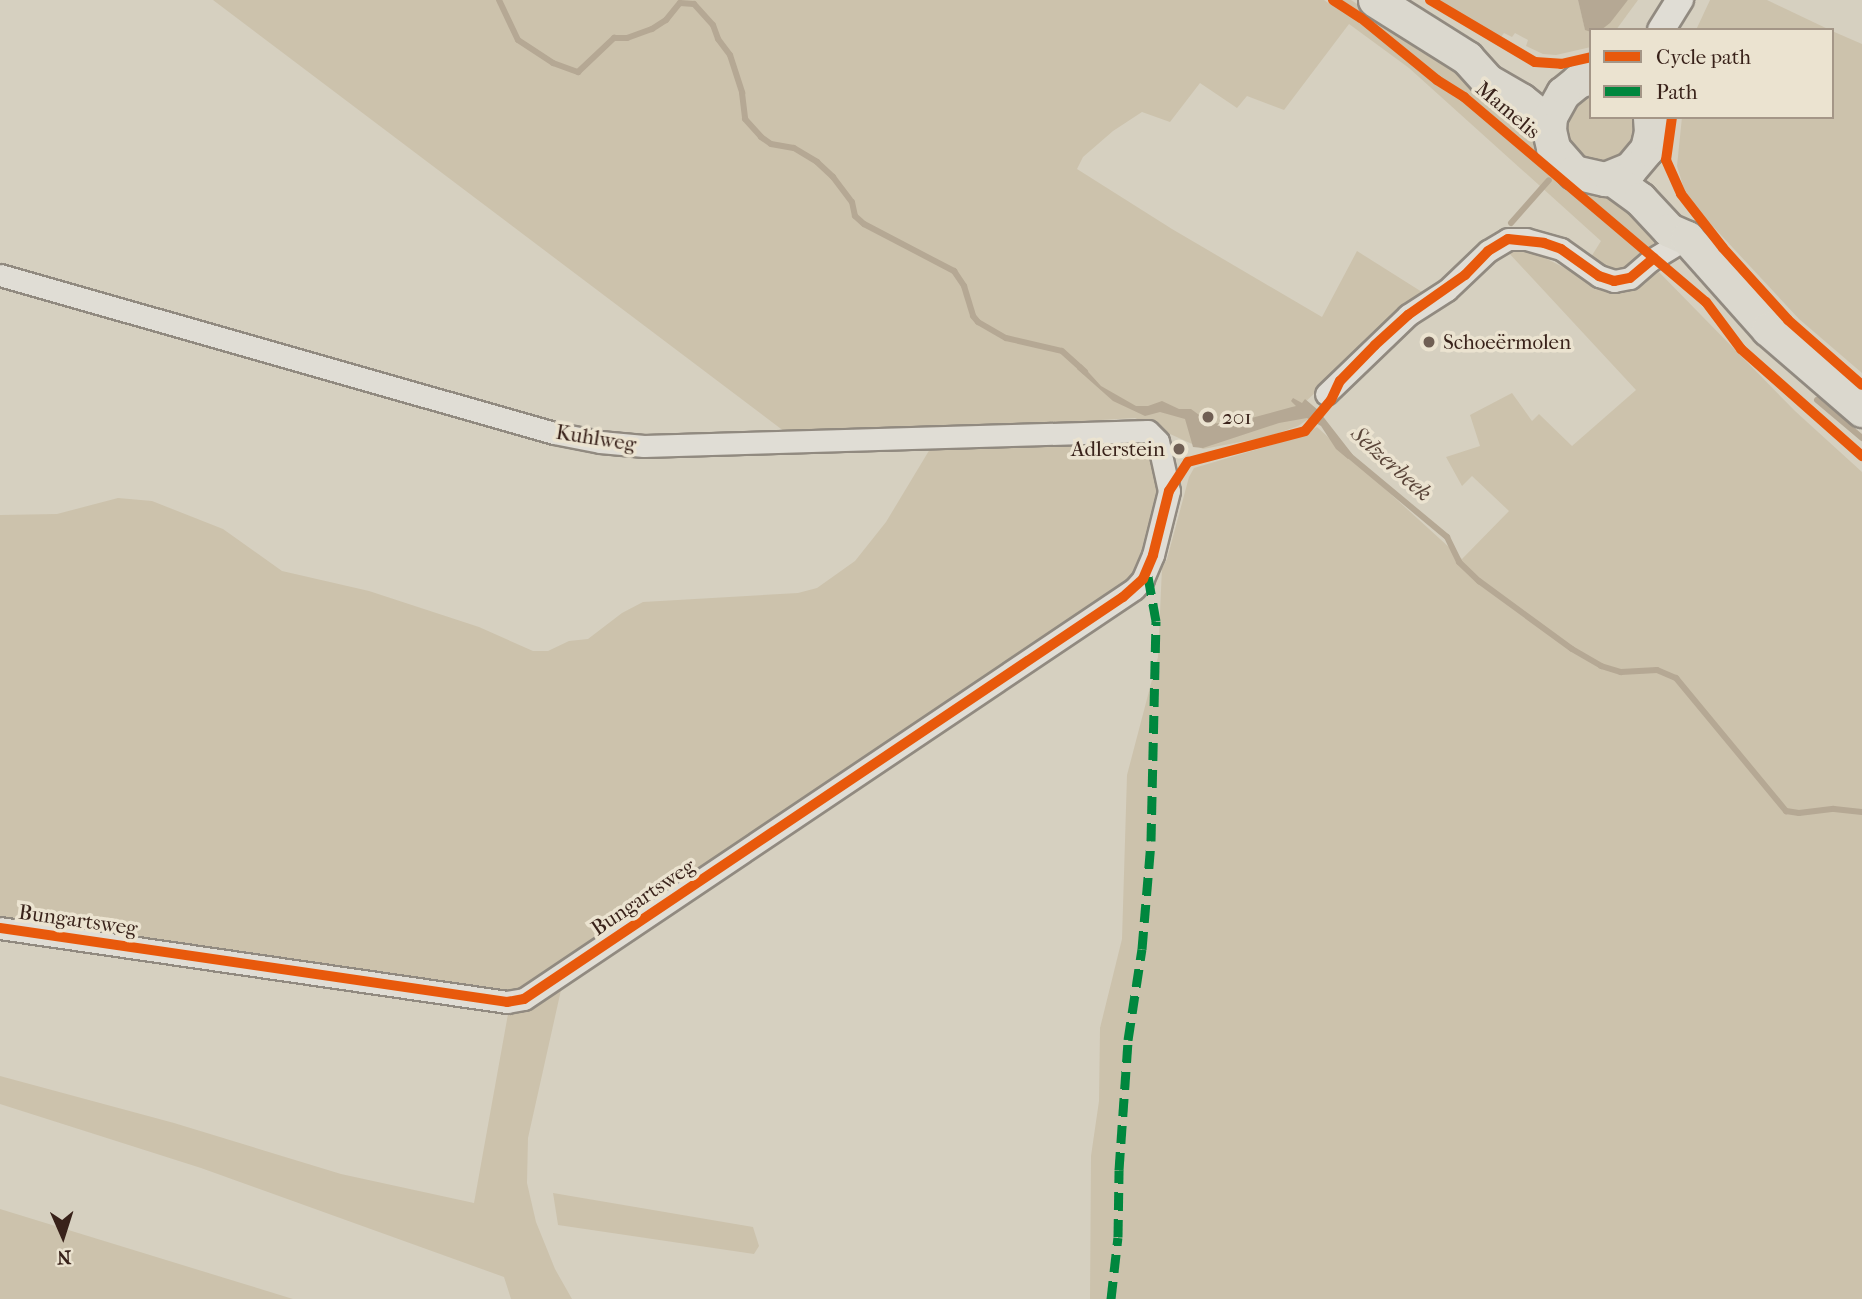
<!DOCTYPE html>
<html>
<head>
<meta charset="utf-8">
<style>
	body { margin:0 }
	#map { position:relative; width:1862px; height:1299px; overflow:hidden; background:#d6d0c0; font-family:"IM FELL French Canon",serif }
	div>[style] { position:absolute }
	[style*='--x'] { left:calc(var(--x)*1px); top:calc(var(--y)*1px); width:calc(var(--w)*1px); rotate:calc(var(--a)*1deg) }
	.green>* { inset:0; background:#ccc2ac }
	.water>* { inset:0; background:#b5a894 }
	.stream>* { height:6px; margin:-3px; padding:0 3px; transform-origin:3px; border-radius:3px; background:#b5a894 }
	.roads { filter:drop-shadow(2px 0 #918a80) drop-shadow(-2px 0 #918a80) drop-shadow(0 2px #918a80) drop-shadow(0 -2px #918a80) }
	.minor>* { height:21px; margin:-10.5px; padding:0 10.5px; transform-origin:10.5px; border-radius:10.5px; background:#e0ddd5 }
	.tertiary>* { height:26px; margin:-13px; padding:0 13px; transform-origin:13px; border-radius:13px; background:#e0ddd5 }
	.primary>* { height:33px; margin:-16.5px; padding:0 16.5px; transform-origin:16.5px; border-radius:16.5px; background:#dbd8ce }
	.quiet>* { height:9px; margin-top:-4.5px; transform-origin:0; background:repeating-linear-gradient(90deg,#00873e 0 18px,transparent 0 27px) }
	.cycleway>* { height:10px; margin:-5px; padding:0 5px; transform-origin:5px; border-radius:5px; background:#e8590c }
	.dots>* { width:19px; height:19px; translate:-50% -50%; box-sizing:border-box; border:4px solid #ebe3d0; border-radius:50% }
	span { translate:-50% -50%; white-space:nowrap; text-align:center; line-height:1.15; -webkit-text-stroke:7px #ebe3d0; paint-order:stroke }
	.street-label { font-size:21px; color:#39221a }
	.poi-label { font-size:21px; color:#39221a }
	.left { translate:0 -50%; text-align:left }
	.right { translate:-100% -50%; text-align:right }
	.water-label { font-size:23px; color:#5a4539; font-style:italic }
	.legend { position:absolute; left:1589px; top:28px; width:245px; height:91px; box-sizing:border-box; background:#ebe3d0; border:2px solid #a49687; margin:0; padding:9px 12px; list-style:none; font-size:21px; color:#39221a }
	.legend li { display:flex; align-items:center; gap:14px; height:35px }
	.legend b { width:35px; border:2px solid #a49687 }
	.north { position:absolute; left:28px; top:1201px; width:70px; height:70px; -webkit-text-stroke:5px #ebe3d0; paint-order:stroke; rotate:177deg; font-size:19px; font-weight:700; line-height:28px; text-align:center; color:#39221a }
	.north::after { content:''; display:block; margin:auto; width:24px; height:32px; background:#39221a; clip-path:polygon(50% 0,100% 100%,50% 72%,0 100%) }
</style>
</head>
<body>
<div id="map">
	<div class="green">
		<div style="clip-path:polygon(213px 0,1324px 0,1331px 5px,1336px 0,1351px 0,1501px 99px,1624px 195px,1664px 234px,1623px 271px,1608px 270px,1591px 257px,1601px 241px,1409px 68px,1349px 24px,1284px 110px,1247px 96px,1237px 108px,1200px 83px,1170px 122px,1142px 112px,1113px 131px,1083px 157px,1077px 169px,1172px 229px,1322px 317px,1357px 251px,1422px 292px,1302px 405px,1310px 418px,1298px 426px,1267px 437px,1203px 449px,1135px 418px,793px 438px)"></div>
		<div style="clip-path:polygon(1438px 0,1578px 0,1585px 29px,1591px 32px,1591px 47px,1556px 55px,1543px 54px,1526px 46px,1528px 40px,1515px 33px,1512px 37px,1504px 33px,1501px 37px)"></div>
		<div style="clip-path:polygon(1628px 0,1638px 0,1616px 30px,1601px 30px)"></div>
		<div style="clip-path:polygon(1710px 0,1767px 0,1830px 30px,1696px 30px)"></div>
		<div style="clip-path:polygon(1832px 31px,1862px 44px,1862px 373px,1799px 319px,1707px 220px,1685px 192px,1677px 166px,1682px 117px,1832px 117px)"></div>
		<div style="clip-path:polygon(1591px 93px,1591px 117px,1633px 117px,1633px 140px,1619px 158px,1609px 162px,1587px 162px,1564px 137px,1566px 112px,1574px 102px)"></div>
		<div style="clip-path:polygon(1527px 249px,1611px 291px,1645px 284px,1656px 269px,1795px 411px,1862px 472px,1862px 1299px,1090px 1299px,1091px 1156px,1099px 1101px,1100px 1028px,1122px 939px,1127px 775px,1158px 657px,1162px 568px,1167px 559px,1189px 477px,1194px 468px,1299px 437px,1317px 427px,1462px 559px,1509px 511px,1472px 476px,1462px 486px,1446px 457px,1480px 446px,1470px 415px,1512px 393px,1532px 421px,1539px 414px,1572px 446px,1636px 390px,1507px 251px)"></div>
		<div style="clip-path:polygon(1145px 441px,1157px 467px,1160px 489px,1141px 568px,1131px 582px,563px 981px,528px 1138px,527px 1183px,536px 1222px,555px 1269px,572px 1299px,511px 1299px,504px 1277px,201px 1168px,0 1104px,0 1076px,174px 1123px,341px 1174px,474px 1203px,508px 1014px,327px 989px,165px 946px,0 924px,0 515px,57px 514px,118px 498px,152px 501px,223px 529px,282px 571px,369px 591px,479px 627px,533px 651px,548px 651px,569px 641px,588px 639px,622px 613px,643px 602px,798px 593px,817px 588px,855px 561px,886px 522px,930px 449px,944px 444px)"></div>
		<div style="clip-path:polygon(553px 1193px,753px 1227px,759px 1246px,754px 1254px,558px 1225px)"></div>
		<div style="clip-path:polygon(0 1209px,241px 1283px,293px 1299px,0 1299px)"></div>
	</div>
	<div class="water">
		<div style="clip-path:polygon(1578px 0,1628px 0,1610px 23px,1601px 30px,1591px 32px,1585px 30px)"></div>
		<div style="clip-path:polygon(1081px 364px,1101px 386px,1136px 406px,1148px 406px,1162px 401px,1179px 409px,1191px 409px,1210px 423px,1229px 424px,1292px 407px,1296px 406px,1291px 401px,1293px 398px,1302px 403px,1305px 399px,1318px 410px,1353px 455px,1348px 459px,1336px 449px,1321px 426px,1307px 418px,1279px 423px,1203px 448px,1193px 447px,1185px 419px,1160px 412px,1145px 416px,1113px 401px,1077px 369px)"></div>
	</div>
	<div class="stream">
		<div style="--x:499;--y:0;--w:44;--a:64.6"></div>
		<div style="--x:518;--y:40;--w:42;--a:33.3"></div>
		<div style="--x:553;--y:63;--w:27;--a:20"></div>
		<div style="--x:578;--y:72;--w:50;--a:-43.4"></div>
		<div style="--x:614;--y:38;--w:13;--a:0"></div>
		<div style="--x:627;--y:38;--w:27;--a:-20"></div>
		<div style="--x:652;--y:29;--w:17;--a:-33"></div>
		<div style="--x:666;--y:20;--w:22;--a:-51"></div>
		<div style="--x:680;--y:3;--w:14;--a:4"></div>
		<div style="--x:694;--y:4;--w:28;--a:48"></div>
		<div style="--x:713;--y:25;--w:15;--a:70"></div>
		<div style="--x:718;--y:39;--w:20;--a:53"></div>
		<div style="--x:730;--y:55;--w:40;--a:72"></div>
		<div style="--x:742;--y:93;--w:26;--a:83"></div>
		<div style="--x:745;--y:119;--w:24;--a:48"></div>
		<div style="--x:761;--y:137;--w:12;--a:35"></div>
		<div style="--x:771;--y:144;--w:23;--a:10"></div>
		<div style="--x:794;--y:148;--w:27;--a:31"></div>
		<div style="--x:817;--y:162;--w:22;--a:43"></div>
		<div style="--x:833;--y:177;--w:31;--a:53"></div>
		<div style="--x:852;--y:202;--w:14;--a:78"></div>
		<div style="--x:855;--y:216;--w:12;--a:42"></div>
		<div style="--x:864;--y:224;--w:102;--a:27.6"></div>
		<div style="--x:954;--y:271;--w:18;--a:56"></div>
		<div style="--x:964;--y:286;--w:31;--a:73"></div>
		<div style="--x:973;--y:316;--w:8;--a:50"></div>
		<div style="--x:978;--y:322;--w:32;--a:30"></div>
		<div style="--x:1006;--y:338;--w:57;--a:13.1"></div>
		<div style="--x:1062;--y:351;--w:31;--a:42"></div>
		<div style="--x:1511;--y:223;--w:57;--a:-48.5"></div>
		<div style="--x:1817;--y:400;--w:59;--a:40.2"></div>
		<div style="--x:1345;--y:452;--w:133;--a:39.8"></div>
		<div style="--x:1447;--y:537;--w:28;--a:64"></div>
		<div style="--x:1459;--y:562;--w:28;--a:44"></div>
		<div style="--x:1479;--y:581;--w:115;--a:36.2"></div>
		<div style="--x:1572;--y:649;--w:34;--a:30"></div>
		<div style="--x:1601;--y:666;--w:21;--a:17"></div>
		<div style="--x:1621;--y:672;--w:36;--a:-3"></div>
		<div style="--x:1657;--y:670;--w:21;--a:23"></div>
		<div style="--x:1676;--y:678;--w:173;--a:50.4"></div>
		<div style="--x:1786;--y:811;--w:13;--a:9"></div>
		<div style="--x:1799;--y:813;--w:35;--a:-7"></div>
		<div style="--x:1834;--y:809;--w:28;--a:6"></div>
	</div>
	<div class="roads">
		<div class="minor">
			<div style="--x:0;--y:275;--w:576;--a:15.92"></div>
			<div style="--x:554;--y:433;--w:47;--a:11.1"></div>
			<div style="--x:600;--y:442;--w:44;--a:5.2"></div>
			<div style="--x:644;--y:446;--w:504;--a:-1.7"></div>
			<div style="--x:1148;--y:431;--w:14;--a:45"></div>
			<div style="--x:1158;--y:441;--w:51;--a:77.6"></div>
			<div style="--x:1169;--y:491;--w:66;--a:104"></div>
			<div style="--x:1153;--y:555;--w:26;--a:113"></div>
			<div style="--x:1143;--y:579;--w:13;--a:132"></div>
			<div style="--x:1134;--y:589;--w:735;--a:146.09"></div>
			<div style="--x:524;--y:999;--w:17;--a:170"></div>
			<div style="--x:507;--y:1002;--w:512;--a:-171.7"></div>
			<div style="--x:1326;--y:394;--w:114;--a:-43.9"></div>
			<div style="--x:1408;--y:315;--w:46;--a:-32.7"></div>
			<div style="--x:1447;--y:290;--w:57;--a:-43.6"></div>
			<div style="--x:1488;--y:251;--w:23;--a:-31"></div>
			<div style="--x:1508;--y:239;--w:18;--a:0"></div>
			<div style="--x:1526;--y:239;--w:36;--a:16"></div>
			<div style="--x:1561;--y:249;--w:47;--a:35.4"></div>
			<div style="--x:1599;--y:276;--w:16;--a:18"></div>
			<div style="--x:1614;--y:281;--w:16;--a:-11"></div>
			<div style="--x:1630;--y:278;--w:28;--a:-41"></div>
			<div style="--x:1651;--y:260;--w:42;--a:-31.4"></div>
		</div>
		<div class="tertiary">
			<div style="--x:1661;--y:30;--w:36;--a:-58"></div>
		</div>
		<div class="primary">
			<div style="--x:1375;--y:0;--w:109;--a:32.2"></div>
			<div style="--x:1467;--y:58;--w:31;--a:48"></div>
			<div style="--x:1488;--y:81;--w:38;--a:30"></div>
			<div style="--x:1521;--y:100;--w:36;--a:39"></div>
			<div style="--x:1591;--y:77;--w:14;--a:163"></div>
			<div style="--x:1578;--y:81;--w:19;--a:141"></div>
			<div style="--x:1563;--y:93;--w:26;--a:119"></div>
			<div style="--x:1550;--y:116;--w:14;--a:94"></div>
			<div style="--x:1549;--y:130;--w:18;--a:77"></div>
			<div style="--x:1553;--y:148;--w:32;--a:49"></div>
			<div style="--x:1574;--y:172;--w:32;--a:13"></div>
			<div style="--x:1605;--y:179;--w:27;--a:-22"></div>
			<div style="--x:1630;--y:169;--w:26;--a:-50"></div>
			<div style="--x:1647;--y:149;--w:17;--a:-77"></div>
			<div style="--x:1651;--y:132;--w:15;--a:-94"></div>
			<div style="--x:1611;--y:178;--w:36;--a:36"></div>
			<div style="--x:1640;--y:199;--w:42;--a:46.9"></div>
			<div style="--x:1669;--y:230;--w:20;--a:24"></div>
			<div style="--x:1687;--y:238;--w:122;--a:48.3"></div>
			<div style="--x:1768;--y:329;--w:124;--a:40.8"></div>
		</div>
	</div>
	<div class="quiet">
		<div style="--x:1111;--y:1299;--w:62;--a:-83.6"></div>
		<div style="--x:1118;--y:1237;--w:67;--a:-89.1"></div>
		<div style="--x:1119;--y:1170;--w:130;--a:-86"></div>
		<div style="--x:1128;--y:1040;--w:92;--a:-81.3"></div>
		<div style="--x:1142;--y:949;--w:108;--a:-85.2"></div>
		<div style="--x:1151;--y:841;--w:220;--a:-88.7"></div>
		<div style="--x:1156;--y:621;--w:51;--a:-100.2"></div>
	</div>
	<div class="cycleway">
		<div style="--x:1333;--y:0;--w:33;--a:33"></div>
		<div style="--x:1361;--y:18;--w:98;--a:39.2"></div>
		<div style="--x:1437;--y:80;--w:32;--a:32"></div>
		<div style="--x:1464;--y:97;--w:317;--a:40.3"></div>
		<div style="--x:1706;--y:302;--w:59;--a:53.3"></div>
		<div style="--x:1741;--y:349;--w:162;--a:41.5"></div>
		<div style="--x:1430;--y:0;--w:122;--a:30.6"></div>
		<div style="--x:1535;--y:62;--w:26;--a:4"></div>
		<div style="--x:1561;--y:64;--w:31;--a:-13"></div>
		<div style="--x:1672;--y:117;--w:43;--a:97.9"></div>
		<div style="--x:1666;--y:160;--w:37;--a:66"></div>
		<div style="--x:1681;--y:194;--w:68;--a:52.1"></div>
		<div style="--x:1723;--y:248;--w:97;--a:47.9"></div>
		<div style="--x:1788;--y:320;--w:98;--a:41.3"></div>
		<div style="--x:0;--y:928;--w:512;--a:8.3"></div>
		<div style="--x:507;--y:1002;--w:17;--a:-10"></div>
		<div style="--x:524;--y:999;--w:721;--a:-33.87"></div>
		<div style="--x:1123;--y:597;--w:27;--a:-42"></div>
		<div style="--x:1143;--y:579;--w:26;--a:-67"></div>
		<div style="--x:1153;--y:555;--w:66;--a:-76"></div>
		<div style="--x:1169;--y:491;--w:35;--a:-57"></div>
		<div style="--x:1188;--y:462;--w:121;--a:-14.8"></div>
		<div style="--x:1305;--y:431;--w:40;--a:-50"></div>
		<div style="--x:1331;--y:400;--w:21;--a:-65"></div>
		<div style="--x:1340;--y:381;--w:50;--a:-45.8"></div>
		<div style="--x:1375;--y:345;--w:45;--a:-42.3"></div>
		<div style="--x:1408;--y:315;--w:70;--a:-35.1"></div>
		<div style="--x:1465;--y:275;--w:33;--a:-46"></div>
		<div style="--x:1488;--y:251;--w:23;--a:-31"></div>
		<div style="--x:1508;--y:239;--w:36;--a:6"></div>
		<div style="--x:1544;--y:243;--w:18;--a:19"></div>
		<div style="--x:1561;--y:249;--w:47;--a:35.4"></div>
		<div style="--x:1599;--y:276;--w:16;--a:18"></div>
		<div style="--x:1614;--y:281;--w:16;--a:-11"></div>
		<div style="--x:1630;--y:278;--w:31;--a:-40"></div>
	</div>
	<div class="dots">
		<div style="left:1429px;top:342px;background:#705f54"></div>
		<div style="left:1208px;top:417px;background:#705f54"></div>
		<div style="left:1179px;top:449px;background:#705f54"></div>
	</div>
	<div class="street-label">
		<span style="left:1508px;top:110px;rotate:40deg">Mamelis</span>
		<span style="left:596px;top:438px;rotate:9deg">Kuhlweg</span>
		<span style="left:643px;top:897px;rotate:-34deg">Bungartsweg</span>
		<span style="left:78px;top:920px;rotate:8deg">Bungartsweg</span>
	</div>
	<div class="poi-label">
		<span class="left" style="left:1443px;top:342px">Schoeërmolen</span>
		<span class="left" style="left:1222px;top:417px">201</span>
		<span class="right" style="left:1165px;top:449px">Adlerstein</span>
	</div>
	<div class="water-label">
		<span style="left:1391px;top:464px;rotate:42deg">Selzerbeek</span>
	</div>
	<ul class="legend">
	<li><b style="height:9px;background:#e8590c"></b>Cycle path</li>
	<li><b style="height:9px;background:#00873e"></b>Path</li>
	</ul>
	<div class="north">N</div>
</div>
</body>
</html>
